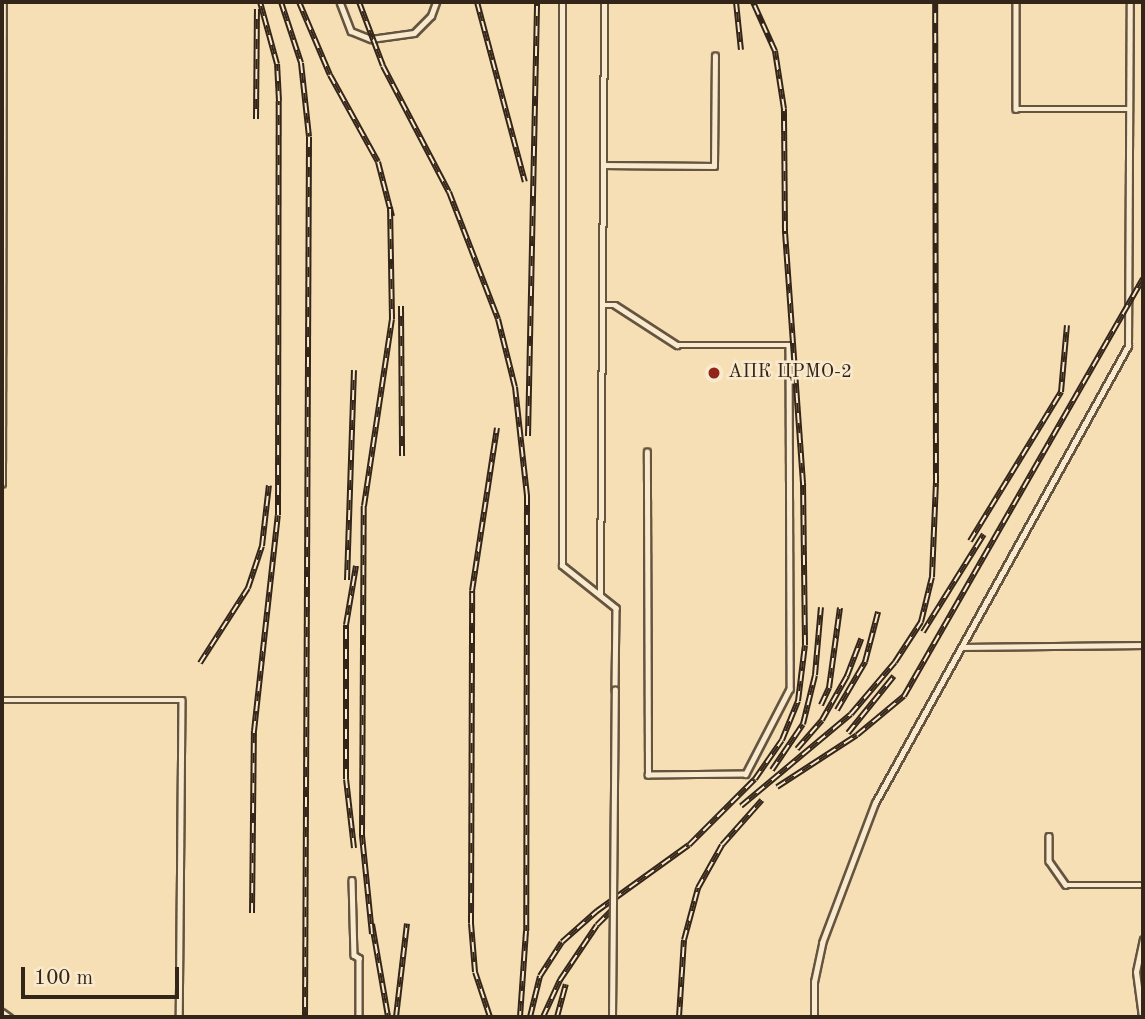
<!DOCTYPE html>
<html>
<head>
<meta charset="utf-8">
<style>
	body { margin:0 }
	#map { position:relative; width:1145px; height:1019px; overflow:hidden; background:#f6dfb4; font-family:"Old Standard TT",serif }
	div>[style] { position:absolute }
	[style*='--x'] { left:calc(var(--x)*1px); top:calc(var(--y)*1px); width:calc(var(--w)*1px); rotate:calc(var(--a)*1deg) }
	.roads { filter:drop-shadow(2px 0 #645440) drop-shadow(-2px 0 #645440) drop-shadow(0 2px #645440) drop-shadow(0 -2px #645440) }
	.service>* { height:4.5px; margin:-2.25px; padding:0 2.25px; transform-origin:2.25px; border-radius:2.25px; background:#f9eace }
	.rail>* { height:6px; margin-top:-3px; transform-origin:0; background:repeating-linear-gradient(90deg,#f9eace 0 10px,#342519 0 20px); box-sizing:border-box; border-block:2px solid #342519 }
	.bridges { filter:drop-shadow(2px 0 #645440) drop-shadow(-2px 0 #645440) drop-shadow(0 2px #645440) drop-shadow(0 -2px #645440) }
	.service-bridge>* { height:4.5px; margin:-2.25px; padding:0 2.25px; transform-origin:2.25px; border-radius:2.25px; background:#f9eace }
	.dots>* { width:19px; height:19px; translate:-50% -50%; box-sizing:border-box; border:4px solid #f9eace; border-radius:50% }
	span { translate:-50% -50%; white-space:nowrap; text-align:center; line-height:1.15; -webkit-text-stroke:5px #f9eace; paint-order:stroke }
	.poi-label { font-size:19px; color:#342519 }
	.left { translate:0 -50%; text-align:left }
	.frame { position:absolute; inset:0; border:4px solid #342519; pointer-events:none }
	.scale { position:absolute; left:21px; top:967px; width:158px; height:32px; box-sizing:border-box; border:4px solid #342519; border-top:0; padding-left:9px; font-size:21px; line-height:24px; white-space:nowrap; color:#342519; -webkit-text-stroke:5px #f9eace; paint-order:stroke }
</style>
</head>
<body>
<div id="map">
	<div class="roads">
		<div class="service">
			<div style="--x:340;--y:2;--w:31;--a:69"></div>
			<div style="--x:351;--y:31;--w:22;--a:22"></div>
			<div style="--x:371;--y:39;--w:43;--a:-7.9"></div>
			<div style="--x:414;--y:33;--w:24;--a:-45"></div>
			<div style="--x:431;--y:16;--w:15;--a:-70"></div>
			<div style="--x:562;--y:2;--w:563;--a:90"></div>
			<div style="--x:562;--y:565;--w:69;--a:38.5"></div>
			<div style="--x:616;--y:608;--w:82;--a:90.7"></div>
			<div style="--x:1016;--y:2;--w:107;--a:90"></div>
			<div style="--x:1016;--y:109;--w:113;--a:0"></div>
			<div style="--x:603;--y:165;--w:111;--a:0.5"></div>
			<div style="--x:714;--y:166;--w:110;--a:-89.5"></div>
			<div style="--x:602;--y:305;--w:13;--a:0"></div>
			<div style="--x:615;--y:305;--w:74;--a:32.8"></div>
			<div style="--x:677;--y:345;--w:112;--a:0"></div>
			<div style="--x:789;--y:345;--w:344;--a:89.8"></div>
			<div style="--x:790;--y:689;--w:96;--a:117.4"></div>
			<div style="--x:746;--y:774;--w:98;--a:179.4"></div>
			<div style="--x:648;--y:775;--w:323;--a:-90.2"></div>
			<div style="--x:2;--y:484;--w:482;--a:-89.9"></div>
			<div style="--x:600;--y:595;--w:593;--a:-89.61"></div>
			<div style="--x:963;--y:647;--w:180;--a:-0.6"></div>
			<div style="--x:2;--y:700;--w:180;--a:0"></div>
			<div style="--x:182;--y:700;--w:317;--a:90.5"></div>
			<div style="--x:1049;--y:836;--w:25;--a:90"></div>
			<div style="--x:1049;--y:861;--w:29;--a:55"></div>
			<div style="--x:1066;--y:885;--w:77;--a:0"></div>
			<div style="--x:352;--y:880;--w:75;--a:88.5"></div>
			<div style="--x:354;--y:955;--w:6;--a:31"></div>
			<div style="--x:359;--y:958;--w:59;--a:90"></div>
			<div style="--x:2;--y:1012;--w:9;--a:36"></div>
			<div style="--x:814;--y:1017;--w:35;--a:-90"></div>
			<div style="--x:814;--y:982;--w:40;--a:-78"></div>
			<div style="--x:822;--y:943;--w:150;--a:-69.3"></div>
			<div style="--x:875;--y:803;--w:522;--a:-61.03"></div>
			<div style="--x:1128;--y:346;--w:344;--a:-89.7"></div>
			<div style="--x:1142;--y:1017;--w:45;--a:-97.6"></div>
			<div style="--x:1136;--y:972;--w:33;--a:-78"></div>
		</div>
	</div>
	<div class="rail">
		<div style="--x:281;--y:2;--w:64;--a:71.8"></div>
		<div style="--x:301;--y:63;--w:74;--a:83.8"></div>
		<div style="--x:309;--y:137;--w:880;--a:90.26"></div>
		<div style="--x:299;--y:2;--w:79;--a:67"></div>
		<div style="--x:330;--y:75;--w:99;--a:61.1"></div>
		<div style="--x:378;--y:162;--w:56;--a:75.5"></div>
		<div style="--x:359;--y:2;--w:68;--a:69.4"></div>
		<div style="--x:383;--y:66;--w:142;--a:62.4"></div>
		<div style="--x:449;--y:192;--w:136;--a:68.9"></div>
		<div style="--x:498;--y:319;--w:70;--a:76"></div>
		<div style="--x:515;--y:387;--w:109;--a:83.7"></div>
		<div style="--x:527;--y:495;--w:436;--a:90.1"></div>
		<div style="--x:526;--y:931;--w:86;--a:94"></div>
		<div style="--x:477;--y:2;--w:186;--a:75.1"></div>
		<div style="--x:736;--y:2;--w:48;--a:84.1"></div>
		<div style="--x:256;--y:119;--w:110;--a:-89.5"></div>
		<div style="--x:401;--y:306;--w:150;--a:89.6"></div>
		<div style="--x:528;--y:436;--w:434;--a:-88.8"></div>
		<div style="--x:970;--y:541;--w:175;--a:-58.6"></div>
		<div style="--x:1061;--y:392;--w:67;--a:-84.9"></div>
		<div style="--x:347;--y:580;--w:210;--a:-88.1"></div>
		<div style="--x:923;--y:632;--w:115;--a:-58.1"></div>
		<div style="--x:200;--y:663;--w:89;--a:-57.4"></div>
		<div style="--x:248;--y:588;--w:44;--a:-71.6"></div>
		<div style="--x:262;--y:546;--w:61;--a:-83.5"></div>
		<div style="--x:821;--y:705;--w:19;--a:-65"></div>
		<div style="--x:829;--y:688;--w:81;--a:-82.2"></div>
		<div style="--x:837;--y:710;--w:56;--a:-59.7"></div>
		<div style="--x:865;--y:662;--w:52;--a:-75.4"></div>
		<div style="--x:848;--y:733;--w:73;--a:-51.1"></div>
		<div style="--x:797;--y:749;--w:38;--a:-49"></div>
		<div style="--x:822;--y:720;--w:51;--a:-60.4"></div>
		<div style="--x:847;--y:676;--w:40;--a:-69"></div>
		<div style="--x:772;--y:770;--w:55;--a:-56"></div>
		<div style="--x:803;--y:724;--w:50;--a:-76.2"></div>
		<div style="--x:815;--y:675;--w:68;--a:-85"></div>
		<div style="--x:777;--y:787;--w:95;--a:-33"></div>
		<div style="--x:857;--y:735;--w:61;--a:-39.7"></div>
		<div style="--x:904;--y:696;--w:481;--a:-60.2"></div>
		<div style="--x:741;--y:806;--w:143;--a:-39.9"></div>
		<div style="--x:851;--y:714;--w:68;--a:-49.8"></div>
		<div style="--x:895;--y:662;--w:48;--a:-57"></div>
		<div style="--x:921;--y:622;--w:46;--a:-76.3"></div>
		<div style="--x:932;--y:577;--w:94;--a:-87.6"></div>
		<div style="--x:936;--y:483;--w:481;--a:-90.1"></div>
		<div style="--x:354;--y:848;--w:69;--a:-96.6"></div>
		<div style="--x:346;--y:779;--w:154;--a:-90"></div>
		<div style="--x:346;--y:625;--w:60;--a:-80.4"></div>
		<div style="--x:252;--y:913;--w:182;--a:-89.4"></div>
		<div style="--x:254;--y:731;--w:217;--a:-83.7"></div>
		<div style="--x:278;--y:515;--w:414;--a:-89.9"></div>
		<div style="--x:279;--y:101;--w:37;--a:-93"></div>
		<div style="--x:277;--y:64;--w:64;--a:-105.3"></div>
		<div style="--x:372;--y:924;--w:94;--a:80.2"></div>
		<div style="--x:372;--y:934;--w:100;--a:-95.8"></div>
		<div style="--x:362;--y:835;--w:329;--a:-89.7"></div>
		<div style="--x:364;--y:506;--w:189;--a:-81.5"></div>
		<div style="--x:392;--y:319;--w:112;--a:-91"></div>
		<div style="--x:396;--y:1017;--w:94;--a:-83.3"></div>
		<div style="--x:490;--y:1017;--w:47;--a:-108.4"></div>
		<div style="--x:475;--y:972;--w:49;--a:-94.7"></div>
		<div style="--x:471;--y:923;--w:332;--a:-89.8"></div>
		<div style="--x:472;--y:591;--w:165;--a:-81.3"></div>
		<div style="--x:530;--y:1017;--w:42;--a:-76.3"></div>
		<div style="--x:540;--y:976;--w:40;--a:-57.1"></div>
		<div style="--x:562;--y:942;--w:47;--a:-41.5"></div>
		<div style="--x:597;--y:911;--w:113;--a:-35.7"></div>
		<div style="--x:689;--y:845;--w:93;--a:-45"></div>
		<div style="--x:755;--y:779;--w:47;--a:-55.3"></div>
		<div style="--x:782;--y:740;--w:42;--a:-67.7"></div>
		<div style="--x:798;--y:701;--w:56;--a:-82.9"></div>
		<div style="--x:805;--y:645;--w:162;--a:-90.7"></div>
		<div style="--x:803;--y:483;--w:253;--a:-94.1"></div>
		<div style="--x:785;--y:231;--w:122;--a:-90.5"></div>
		<div style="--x:784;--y:109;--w:59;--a:-98.8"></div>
		<div style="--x:775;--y:51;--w:54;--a:-114.2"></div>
		<div style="--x:543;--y:1017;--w:41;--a:-65.3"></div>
		<div style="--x:560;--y:980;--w:66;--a:-56.1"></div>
		<div style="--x:597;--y:925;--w:25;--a:-45"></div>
		<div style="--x:557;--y:1017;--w:34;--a:-75"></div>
		<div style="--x:679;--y:1017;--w:77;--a:-86.3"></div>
		<div style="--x:684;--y:940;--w:54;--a:-74.9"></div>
		<div style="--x:698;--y:888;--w:49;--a:-60.8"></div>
		<div style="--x:722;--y:845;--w:60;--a:-48.4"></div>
	</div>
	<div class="bridges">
		<div class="service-bridge">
			<div style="--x:612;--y:1017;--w:327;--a:-89.5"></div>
		</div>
	</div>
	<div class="dots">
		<div style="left:714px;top:373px;background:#8f2418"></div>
	</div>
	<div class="poi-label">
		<span class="left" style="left:728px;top:373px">АПК ЦРМО-2</span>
	</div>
	<div class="frame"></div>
	<div class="scale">100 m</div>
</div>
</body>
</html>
